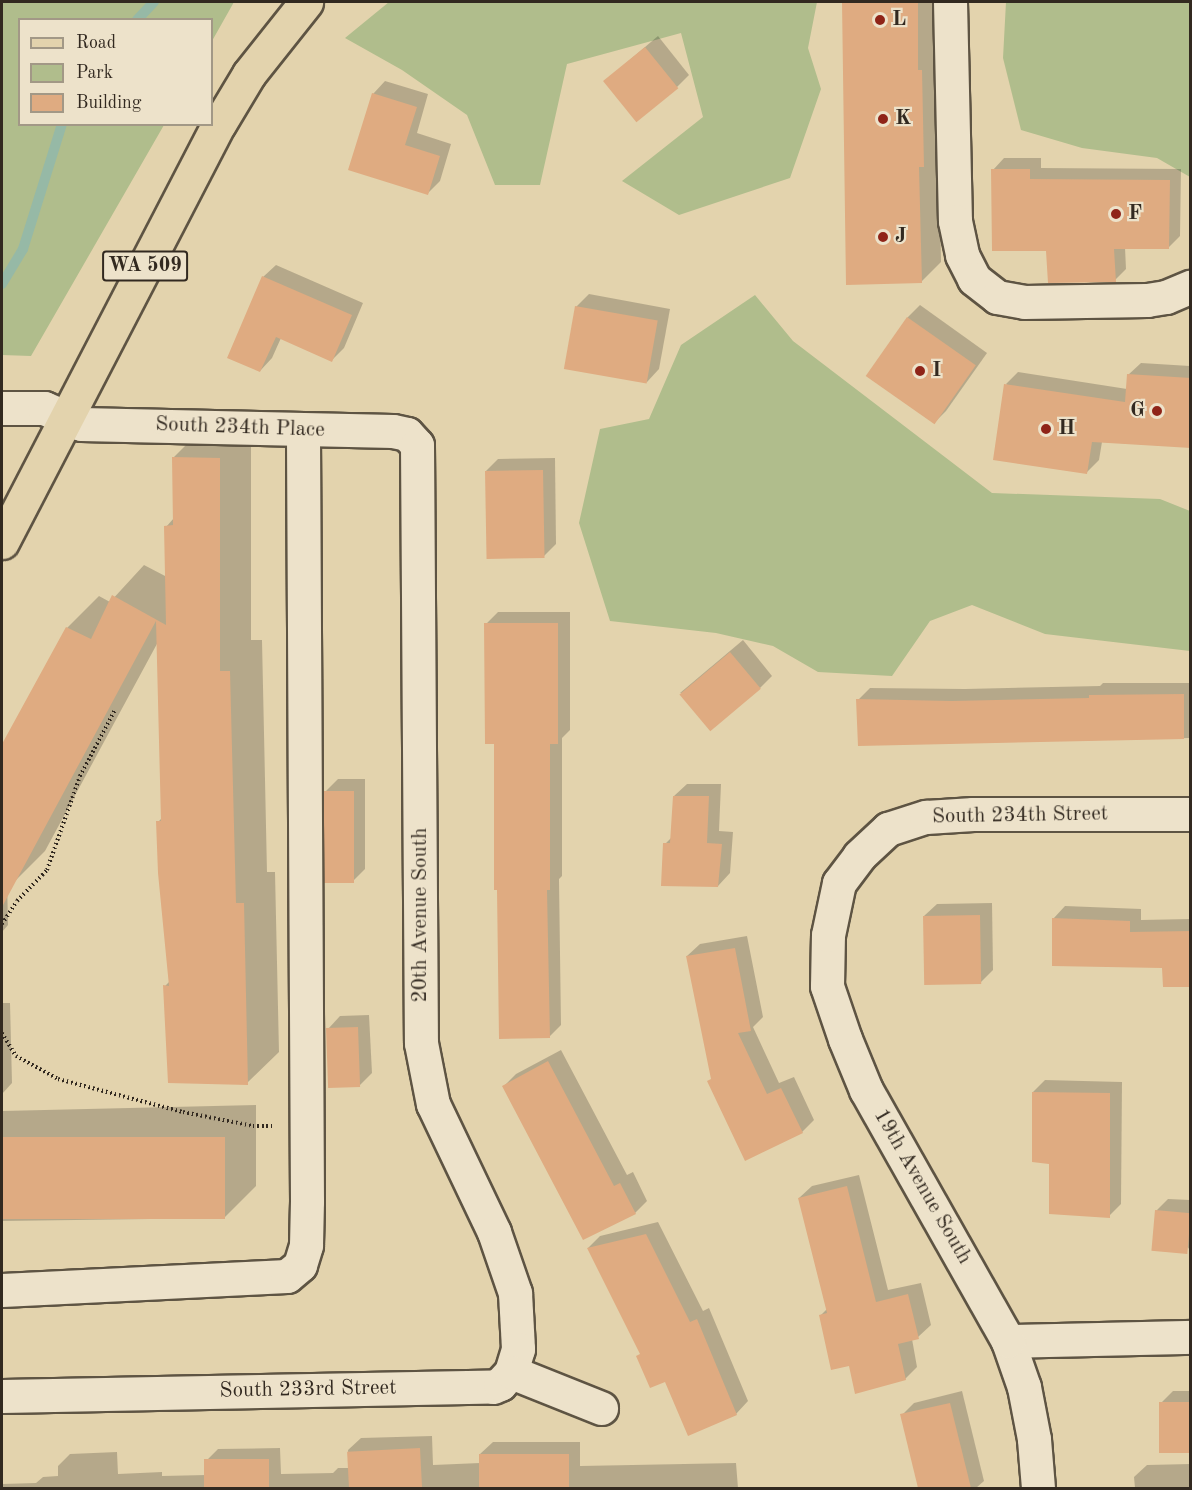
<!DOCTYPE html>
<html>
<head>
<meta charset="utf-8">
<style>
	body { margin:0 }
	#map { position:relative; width:1192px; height:1490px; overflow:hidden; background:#e3d3ad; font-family:"Old Standard TT",serif }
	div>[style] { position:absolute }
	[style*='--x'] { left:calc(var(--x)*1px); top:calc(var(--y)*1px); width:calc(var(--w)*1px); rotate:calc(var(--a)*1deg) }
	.green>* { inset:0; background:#b0bd8c }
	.shadow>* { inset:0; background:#0003 }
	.stream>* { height:10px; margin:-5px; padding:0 5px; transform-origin:5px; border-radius:5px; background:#96b9a6 }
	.building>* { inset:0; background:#dfab81; transform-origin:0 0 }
	.path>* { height:4px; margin-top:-2px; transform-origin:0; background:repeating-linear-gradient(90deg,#322920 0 1.5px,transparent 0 4.5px) }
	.roads { filter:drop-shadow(2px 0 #5e5443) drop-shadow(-2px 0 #5e5443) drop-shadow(0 2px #5e5443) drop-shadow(0 -2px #5e5443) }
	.minor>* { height:33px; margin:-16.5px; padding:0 16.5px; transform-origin:16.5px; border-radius:16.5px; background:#ede2ca }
	.primary>* { height:33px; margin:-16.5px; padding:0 16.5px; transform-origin:16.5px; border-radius:16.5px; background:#e3d3ad }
	.dots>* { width:16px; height:16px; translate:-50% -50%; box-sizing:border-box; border:3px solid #ede2ca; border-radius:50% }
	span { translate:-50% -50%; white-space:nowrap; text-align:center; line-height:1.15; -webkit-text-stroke:4.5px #ede2ca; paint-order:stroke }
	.shield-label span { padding:2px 4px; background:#ede2ca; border:2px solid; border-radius:4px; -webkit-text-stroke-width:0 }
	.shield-label { font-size:20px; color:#322920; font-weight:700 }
	.poi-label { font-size:21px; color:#322920; font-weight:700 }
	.left { translate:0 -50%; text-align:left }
	.right { translate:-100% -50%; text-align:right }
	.street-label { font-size:21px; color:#322920 }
	.frame { position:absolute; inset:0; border:3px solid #322920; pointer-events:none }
	.legend { position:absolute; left:18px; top:18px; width:195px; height:108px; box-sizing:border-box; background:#ede2ca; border:2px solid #a29886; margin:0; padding:8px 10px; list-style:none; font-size:18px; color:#322920 }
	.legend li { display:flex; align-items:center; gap:12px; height:30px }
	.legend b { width:30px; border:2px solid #a29886 }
</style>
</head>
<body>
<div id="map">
	<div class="green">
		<div style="clip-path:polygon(2px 2px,234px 2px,212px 41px,212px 20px,20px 20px,20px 124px,164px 125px,31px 356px,2px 355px)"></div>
		<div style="clip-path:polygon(389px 2px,817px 2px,808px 48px,821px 89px,790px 178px,679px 215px,622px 181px,703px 117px,681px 33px,567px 64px,540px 185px,495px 185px,467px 115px,402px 70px,345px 38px)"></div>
		<div style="clip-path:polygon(1006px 2px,1190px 2px,1190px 177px,1157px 158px,1082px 148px,1021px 130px,1003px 58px)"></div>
		<div style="clip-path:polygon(755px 295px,793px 341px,992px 493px,1160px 499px,1190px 511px,1190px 651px,1045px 634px,972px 605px,930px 621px,892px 676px,818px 672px,773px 646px,716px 633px,610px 621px,579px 523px,600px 429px,649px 419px,681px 345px)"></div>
	</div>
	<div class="shadow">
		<div style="clip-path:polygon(844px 2px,937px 2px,941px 262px,921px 282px,848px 283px)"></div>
		<div style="clip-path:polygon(658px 36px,689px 75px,677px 87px,605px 81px)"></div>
		<div style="clip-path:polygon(385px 81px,428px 94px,417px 133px,451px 144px,440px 181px,428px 193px,373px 94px)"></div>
		<div style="clip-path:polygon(1004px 158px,1041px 158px,1041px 168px,1181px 169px,1180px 236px,1168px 248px,1125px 247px,1126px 269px,1115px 280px,1047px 249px,993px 170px)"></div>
		<div style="clip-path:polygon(276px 265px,363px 303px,344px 348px,332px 360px,281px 338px,272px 358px,260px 371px,263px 277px)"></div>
		<div style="clip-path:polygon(589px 294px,670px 309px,659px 369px,647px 382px,576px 307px)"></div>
		<div style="clip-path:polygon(920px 305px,987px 353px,946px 411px,934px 423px,867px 376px,908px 317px)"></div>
		<div style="clip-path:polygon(1141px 363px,1190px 366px,1190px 447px,1102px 442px,1099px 460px,1087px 472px,1006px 384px,1018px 372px,1127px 389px,1128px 375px)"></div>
		<div style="clip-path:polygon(205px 426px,251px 427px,251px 640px,262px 640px,267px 872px,275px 872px,279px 1052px,247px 1083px,165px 986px,170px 981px,158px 822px,162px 818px,158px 642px,45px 851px,13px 883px,7px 879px,8px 925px,2px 932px,2px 749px,67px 628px,99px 596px,110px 602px,144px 565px,167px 577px,166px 527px,174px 518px,173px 458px)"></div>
		<div style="clip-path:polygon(555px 458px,556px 544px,543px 557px,486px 471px,498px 459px)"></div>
		<div style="clip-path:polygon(498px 612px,570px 612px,570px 730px,562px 738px,562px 876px,559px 879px,561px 1025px,549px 1037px,498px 889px,495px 742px,486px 624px)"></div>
		<div style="clip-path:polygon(743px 640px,772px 676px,760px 688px,680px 693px)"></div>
		<div style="clip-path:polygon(1103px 683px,1190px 683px,1190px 738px,859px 745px,858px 700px,870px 688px,965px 689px,1100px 686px)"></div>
		<div style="clip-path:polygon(338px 779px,365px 779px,365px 869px,353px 881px,326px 791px)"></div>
		<div style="clip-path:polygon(687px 784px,721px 784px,719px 831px,733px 832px,730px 873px,718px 886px,665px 844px,672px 837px,674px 796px)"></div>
		<div style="clip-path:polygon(992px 903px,993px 970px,981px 982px,924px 916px,937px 904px)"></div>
		<div style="clip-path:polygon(1065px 906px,1141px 909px,1141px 920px,1190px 919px,1190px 985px,1164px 966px,1053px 919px)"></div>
		<div style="clip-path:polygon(747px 936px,763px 1017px,753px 1027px,779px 1083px,794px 1077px,814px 1120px,802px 1132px,713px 1078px,687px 956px,700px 944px)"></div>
		<div style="clip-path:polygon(2px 1003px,10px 1003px,12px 1083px,2px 1094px)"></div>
		<div style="clip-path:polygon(369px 1015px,372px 1073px,359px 1086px,328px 1029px,340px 1016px)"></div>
		<div style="clip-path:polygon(561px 1050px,627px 1175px,633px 1172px,647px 1201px,635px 1213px,504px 1086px,516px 1074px)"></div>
		<div style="clip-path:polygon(1045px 1080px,1122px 1082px,1121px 1204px,1109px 1216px,1051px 1162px,1033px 1092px)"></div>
		<div style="clip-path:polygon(256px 1105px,256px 1186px,224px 1218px,2px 1221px,2px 1111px)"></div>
		<div style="clip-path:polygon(859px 1175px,888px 1290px,921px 1283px,931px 1325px,918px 1337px,912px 1339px,917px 1367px,905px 1379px,850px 1365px,820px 1316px,828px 1308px,799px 1198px,812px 1186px)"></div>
		<div style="clip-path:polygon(1168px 1199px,1190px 1200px,1190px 1250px,1156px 1211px)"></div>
		<div style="clip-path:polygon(658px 1222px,703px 1311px,709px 1308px,748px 1401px,736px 1414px,666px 1380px,641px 1353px,588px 1248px,600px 1236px)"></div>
		<div style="clip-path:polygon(962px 1391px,984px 1481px,976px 1488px,920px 1488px,902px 1415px,914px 1403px)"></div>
		<div style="clip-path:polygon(1173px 1391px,1190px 1391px,1190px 1452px,1161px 1403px)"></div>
		<div style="clip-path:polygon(432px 1436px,433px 1465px,480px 1463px,480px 1454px,493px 1442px,580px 1442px,580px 1466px,736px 1463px,738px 1488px,2px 1488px,2px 1484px,36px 1483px,43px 1477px,58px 1476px,58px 1466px,70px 1454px,117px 1452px,118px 1474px,162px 1472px,162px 1476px,206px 1475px,206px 1461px,218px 1449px,280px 1448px,281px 1474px,333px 1473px,338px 1468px,349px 1468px,348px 1450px,361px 1438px)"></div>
		<div style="clip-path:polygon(1190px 1464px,1190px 1488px,1135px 1488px,1134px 1477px,1147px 1465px)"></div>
	</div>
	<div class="stream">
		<div style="--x:137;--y:20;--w:25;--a:-47"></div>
		<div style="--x:2;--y:284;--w:41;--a:-59"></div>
		<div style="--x:23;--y:249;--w:131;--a:-72.7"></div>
	</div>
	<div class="building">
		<div style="clip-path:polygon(842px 2px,918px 2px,918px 70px,922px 70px,924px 167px,919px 167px,922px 283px,846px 285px)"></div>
		<div style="left:645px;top:47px;width:53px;height:54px;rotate:51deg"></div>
		<div style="clip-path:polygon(372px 93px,417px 107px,405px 145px,440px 156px,428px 195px,348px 170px)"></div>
		<div style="clip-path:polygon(991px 169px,1030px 169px,1030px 179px,1170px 180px,1169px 249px,1114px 249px,1116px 282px,1048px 283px,1046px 251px,992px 251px)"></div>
		<div style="clip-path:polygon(262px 276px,352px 315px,332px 362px,276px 337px,260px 372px,227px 358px)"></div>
		<div style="left:575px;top:306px;width:84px;height:64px;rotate:10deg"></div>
		<div style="left:907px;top:317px;width:84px;height:72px;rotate:35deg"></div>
		<div style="clip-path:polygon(1127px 374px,1191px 378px,1191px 448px,1092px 442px,1087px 474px,993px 460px,1004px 384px,1125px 402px)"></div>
		<div style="clip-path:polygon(172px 457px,220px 458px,220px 671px,230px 671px,236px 903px,244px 903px,248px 1085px,168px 1083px,163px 985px,169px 986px,158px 873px,156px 821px,161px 821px,156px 621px,2px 907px,2px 744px,66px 627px,91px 639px,112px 595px,166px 625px,164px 526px,173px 525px)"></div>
		<div style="left:543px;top:470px;width:88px;height:58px;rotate:89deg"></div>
		<div style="clip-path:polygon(484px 623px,558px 623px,558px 744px,550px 744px,550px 890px,547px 890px,550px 1038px,499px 1039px,497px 890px,494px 890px,494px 744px,485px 744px)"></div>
		<div style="left:730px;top:652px;width:48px;height:66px;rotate:50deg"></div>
		<div style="clip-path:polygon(1184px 694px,1184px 739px,858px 746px,856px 699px,952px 701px,1089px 698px,1089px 695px)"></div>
		<div style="left:324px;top:791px;width:30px;height:92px"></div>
		<div style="clip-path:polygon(673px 796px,709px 796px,707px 843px,722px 844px,718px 887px,661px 886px,663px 843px,670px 843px)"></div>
		<div style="left:980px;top:915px;width:69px;height:57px;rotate:89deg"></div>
		<div style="clip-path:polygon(1052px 918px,1130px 921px,1130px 932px,1191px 931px,1191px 987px,1163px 987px,1162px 968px,1052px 966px)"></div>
		<div style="clip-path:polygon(735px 948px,751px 1031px,738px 1033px,767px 1094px,781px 1088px,803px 1133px,745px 1161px,707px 1081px,711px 1079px,686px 956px)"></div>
		<div style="left:358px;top:1027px;width:60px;height:32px;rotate:88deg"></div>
		<div style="clip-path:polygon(548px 1061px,614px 1186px,620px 1183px,636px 1214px,583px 1240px,502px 1086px)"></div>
		<div style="clip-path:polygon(1032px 1092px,1110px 1093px,1110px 1218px,1049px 1214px,1049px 1164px,1032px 1162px)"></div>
		<div style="left:225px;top:1137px;width:82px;height:223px;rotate:90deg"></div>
		<div style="clip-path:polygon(847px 1186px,876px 1302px,908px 1294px,919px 1339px,898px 1344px,906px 1380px,855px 1394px,849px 1366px,831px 1370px,819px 1315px,827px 1313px,798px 1198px)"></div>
		<div style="left:1155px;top:1210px;width:36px;height:41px;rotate:5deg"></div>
		<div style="clip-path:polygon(646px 1234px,690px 1322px,697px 1319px,737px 1415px,688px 1436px,665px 1382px,650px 1388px,636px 1356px,640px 1354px,587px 1248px)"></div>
		<div style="left:1191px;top:1402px;width:51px;height:32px;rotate:90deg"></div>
		<div style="clip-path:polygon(950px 1403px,971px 1488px,918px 1488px,900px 1414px)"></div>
		<div style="left:420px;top:1448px;width:40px;height:73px;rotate:87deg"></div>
		<div style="left:479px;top:1454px;width:90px;height:34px"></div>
		<div style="left:269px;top:1459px;width:29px;height:65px;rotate:90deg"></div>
	</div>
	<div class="path">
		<div style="--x:2;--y:924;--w:27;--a:-57"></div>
		<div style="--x:17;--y:901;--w:43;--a:-45.9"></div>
		<div style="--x:47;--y:870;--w:100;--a:-70.7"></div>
		<div style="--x:80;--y:776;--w:75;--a:-62.1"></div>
		<div style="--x:2;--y:1033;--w:27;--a:59"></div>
		<div style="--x:16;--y:1056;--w:48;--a:28.7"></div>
		<div style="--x:58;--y:1079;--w:129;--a:14.8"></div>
		<div style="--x:183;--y:1112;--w:71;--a:11.3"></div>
		<div style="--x:253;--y:1126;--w:20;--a:0"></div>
	</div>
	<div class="roads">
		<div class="minor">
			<div style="--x:950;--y:2;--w:219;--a:88.7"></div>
			<div style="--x:955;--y:221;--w:35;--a:78"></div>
			<div style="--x:962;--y:255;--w:27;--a:63"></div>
			<div style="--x:974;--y:279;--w:29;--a:38"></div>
			<div style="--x:997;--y:297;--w:27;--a:10"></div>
			<div style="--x:1024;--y:302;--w:123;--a:-0.9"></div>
			<div style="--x:1147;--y:300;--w:19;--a:-9"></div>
			<div style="--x:1166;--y:297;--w:26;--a:-23"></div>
			<div style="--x:2;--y:408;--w:42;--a:0"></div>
			<div style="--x:44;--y:408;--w:40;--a:23.4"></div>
			<div style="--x:81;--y:424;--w:312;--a:1.3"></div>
			<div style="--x:393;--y:431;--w:14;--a:12"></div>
			<div style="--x:407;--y:434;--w:15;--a:48"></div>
			<div style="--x:417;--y:445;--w:598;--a:89.62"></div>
			<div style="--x:421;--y:1043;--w:62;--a:78.9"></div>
			<div style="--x:433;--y:1104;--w:142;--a:64.5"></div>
			<div style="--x:494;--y:1232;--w:65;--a:71"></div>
			<div style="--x:515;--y:1293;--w:56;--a:86.9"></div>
			<div style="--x:518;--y:1349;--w:24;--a:107"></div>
			<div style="--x:2;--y:1290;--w:285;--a:-2.8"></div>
			<div style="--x:287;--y:1276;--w:17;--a:-40"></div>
			<div style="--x:300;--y:1265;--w:21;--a:-73"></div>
			<div style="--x:306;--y:1245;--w:44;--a:-88.7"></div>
			<div style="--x:307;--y:1201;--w:770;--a:-90.3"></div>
			<div style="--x:1008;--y:1341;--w:182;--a:-1.3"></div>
			<div style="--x:2;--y:1396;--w:491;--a:-1.1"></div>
			<div style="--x:493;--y:1387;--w:8;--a:-23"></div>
			<div style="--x:500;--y:1384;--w:16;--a:-47"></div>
			<div style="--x:511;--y:1372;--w:97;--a:21.8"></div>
			<div style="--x:1038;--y:1488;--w:49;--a:-94.7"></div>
			<div style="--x:1034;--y:1439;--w:53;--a:-100.9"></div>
			<div style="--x:1024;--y:1387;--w:49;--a:-109.2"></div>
			<div style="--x:1008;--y:1341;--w:288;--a:-119.5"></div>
			<div style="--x:866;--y:1090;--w:55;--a:-112.4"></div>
			<div style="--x:845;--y:1039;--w:56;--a:-108.8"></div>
			<div style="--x:827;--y:986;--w:51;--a:-88.9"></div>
			<div style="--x:828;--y:935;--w:53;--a:-78.1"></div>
			<div style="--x:839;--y:883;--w:34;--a:-53"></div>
			<div style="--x:859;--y:856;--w:40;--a:-43"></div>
			<div style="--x:888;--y:829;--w:40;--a:-18"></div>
			<div style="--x:926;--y:817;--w:47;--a:-3.7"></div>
			<div style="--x:973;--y:814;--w:217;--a:0"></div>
		</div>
		<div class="primary">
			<div style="--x:2;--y:542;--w:471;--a:-62.6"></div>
			<div style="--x:219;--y:124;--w:58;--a:-59"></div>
			<div style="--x:249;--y:74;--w:92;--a:-51.6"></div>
		</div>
	</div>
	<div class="dots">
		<div style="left:880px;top:20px;background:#8f2418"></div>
		<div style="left:883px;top:119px;background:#8f2418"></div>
		<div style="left:1116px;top:214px;background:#8f2418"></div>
		<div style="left:883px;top:237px;background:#8f2418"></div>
		<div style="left:920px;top:371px;background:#8f2418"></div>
		<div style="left:1157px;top:411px;background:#8f2418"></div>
		<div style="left:1046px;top:429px;background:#8f2418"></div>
	</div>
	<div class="shield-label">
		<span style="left:145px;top:266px">WA 509</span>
	</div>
	<div class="poi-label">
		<span class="left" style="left:892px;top:20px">L</span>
		<span class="left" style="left:895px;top:119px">K</span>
		<span class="left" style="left:1128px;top:214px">F</span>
		<span class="left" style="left:895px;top:237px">J</span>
		<span class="left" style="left:932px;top:371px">I</span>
		<span class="right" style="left:1145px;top:411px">G</span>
		<span class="left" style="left:1058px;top:429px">H</span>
	</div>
	<div class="street-label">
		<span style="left:240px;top:428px;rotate:2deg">South 234th Place</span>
		<span style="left:1020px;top:816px;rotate:-1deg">South 234th Street</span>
		<span style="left:421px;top:915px;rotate:-90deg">20th Avenue South</span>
		<span style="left:922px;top:1187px;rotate:60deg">19th Avenue South</span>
		<span style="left:308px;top:1390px;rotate:-1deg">South 233rd Street</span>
	</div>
	<div class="frame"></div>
	<ul class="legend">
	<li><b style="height:8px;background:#e3d3ad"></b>Road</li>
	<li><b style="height:16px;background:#b0bd8c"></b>Park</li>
	<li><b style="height:16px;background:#dfab81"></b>Building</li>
	</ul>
</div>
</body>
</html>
